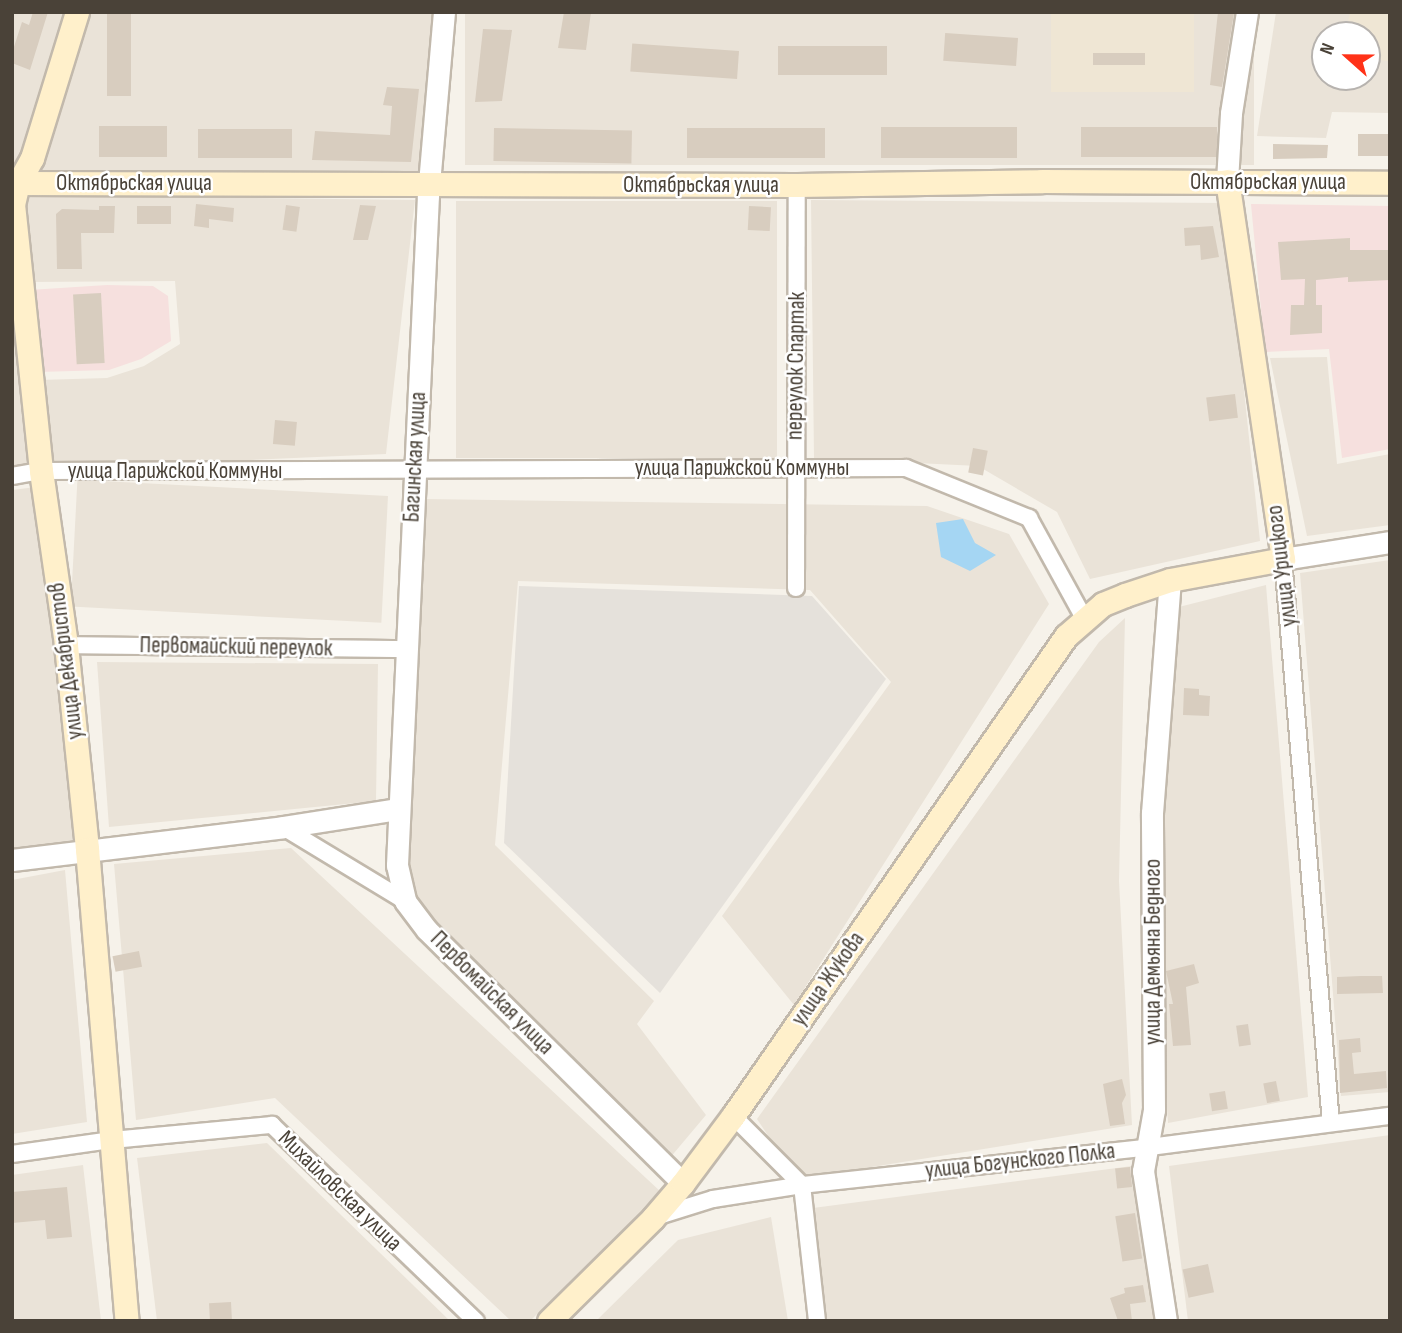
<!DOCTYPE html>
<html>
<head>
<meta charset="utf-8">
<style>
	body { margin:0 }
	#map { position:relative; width:1402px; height:1333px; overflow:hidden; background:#f6f2ea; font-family:"Sofia Sans Condensed",sans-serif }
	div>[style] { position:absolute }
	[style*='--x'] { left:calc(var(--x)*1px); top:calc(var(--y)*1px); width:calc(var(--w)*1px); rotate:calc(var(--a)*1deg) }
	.residential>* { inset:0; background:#eae3d8; transform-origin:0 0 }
	.industrial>* { inset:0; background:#e5e1db }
	.education>* { inset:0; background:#efe6d4; transform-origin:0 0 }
	.medical>* { inset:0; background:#f6e0de }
	.water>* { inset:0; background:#a5d6f3 }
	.building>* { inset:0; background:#d8cdbf; transform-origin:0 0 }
	.roads { filter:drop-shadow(2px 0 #c2b9ac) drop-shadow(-2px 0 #c2b9ac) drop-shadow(0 2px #c2b9ac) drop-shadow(0 -2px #c2b9ac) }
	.minor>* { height:16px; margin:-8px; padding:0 8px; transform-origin:8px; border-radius:8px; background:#fff }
	.tertiary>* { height:21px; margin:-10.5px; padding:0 10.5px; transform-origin:10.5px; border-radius:10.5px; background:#fff }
	.secondary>* { height:23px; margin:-11.5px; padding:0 11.5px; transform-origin:11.5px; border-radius:11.5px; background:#fff0cb }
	span { translate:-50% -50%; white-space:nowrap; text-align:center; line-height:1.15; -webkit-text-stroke:5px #fff; paint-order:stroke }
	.street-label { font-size:23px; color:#4a4238 }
	.frame { position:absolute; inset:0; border:14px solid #4a4238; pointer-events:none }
	.north { position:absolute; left:1311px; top:21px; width:70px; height:70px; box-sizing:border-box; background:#fff; border:2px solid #b7b3af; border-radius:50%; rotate:291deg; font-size:19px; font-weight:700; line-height:28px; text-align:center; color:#4a4238 }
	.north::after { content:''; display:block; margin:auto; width:24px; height:32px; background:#ff3218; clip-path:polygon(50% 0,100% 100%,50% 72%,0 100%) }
</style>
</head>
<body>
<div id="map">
	<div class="residential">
		<div style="clip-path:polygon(12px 12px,67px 12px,20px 163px,12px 161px)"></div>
		<div style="clip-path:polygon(88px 12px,436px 12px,422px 177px,64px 175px,42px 170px)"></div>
		<div style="left:465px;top:12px;width:789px;height:153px"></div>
		<div style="clip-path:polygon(evenodd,1276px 12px,1390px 12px,1390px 113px,1332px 112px,1326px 138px,1257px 136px,1276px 12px,1325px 35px,1367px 35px,1367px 77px,1325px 77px,1325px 35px)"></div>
		<div style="clip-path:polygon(20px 195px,415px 200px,386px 454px,48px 469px,39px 380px,107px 378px,144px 366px,180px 344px,175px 281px,28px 282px)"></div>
		<div style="clip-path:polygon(811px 200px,1224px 203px,1260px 541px,1090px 579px,1057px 512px,978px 466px,814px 458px)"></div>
		<div style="left:777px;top:201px;width:257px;height:321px;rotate:90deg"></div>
		<div style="clip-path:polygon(12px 291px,33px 470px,12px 474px)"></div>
		<div style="clip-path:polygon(1327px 357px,1337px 464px,1390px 454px,1390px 525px,1307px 536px,1270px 358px)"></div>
		<div style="clip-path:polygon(36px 487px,75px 844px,12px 849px,12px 490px)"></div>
		<div style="left:388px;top:496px;width:127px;height:311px;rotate:93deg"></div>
		<div style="clip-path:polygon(425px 499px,927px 506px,1009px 534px,1049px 604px,794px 1005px,722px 916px,891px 682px,810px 590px,518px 581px,495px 845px,654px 1001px,637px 1024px,706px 1115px,669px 1159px,407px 902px)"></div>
		<div style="clip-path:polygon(1390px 560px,1390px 1092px,1341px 1096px,1300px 573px)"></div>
		<div style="clip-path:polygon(1266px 585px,1308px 1097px,1168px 1123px,1152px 876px,1163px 611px)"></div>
		<div style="clip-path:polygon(1125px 618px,1119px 881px,1132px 1125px,797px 1179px,757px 1119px,1099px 642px)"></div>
		<div style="clip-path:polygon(97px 662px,378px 664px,376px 801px,109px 827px)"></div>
		<div style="clip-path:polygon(291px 848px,661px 1192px,530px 1321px,511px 1321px,275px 1098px,136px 1120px,114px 864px)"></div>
		<div style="clip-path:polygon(65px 870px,87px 1122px,12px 1134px,12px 880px)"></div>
		<div style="clip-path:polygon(1390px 1135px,1390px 1321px,1188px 1321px,1169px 1166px)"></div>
		<div style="clip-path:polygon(267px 1143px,450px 1321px,157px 1321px,137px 1158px)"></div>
		<div style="clip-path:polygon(83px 1165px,101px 1321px,12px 1321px,12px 1175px)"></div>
		<div style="clip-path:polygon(1132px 1166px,1154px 1321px,827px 1321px,813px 1208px)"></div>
		<div style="clip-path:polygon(771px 1217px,788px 1321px,596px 1321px,678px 1240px)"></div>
	</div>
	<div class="industrial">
		<div style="clip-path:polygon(519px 586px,812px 596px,886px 679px,660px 993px,504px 843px)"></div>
	</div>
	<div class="education">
		<div style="left:1051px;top:12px;width:143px;height:80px"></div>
		<div style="clip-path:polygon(1350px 12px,1390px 12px,1390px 61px,1367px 59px,1367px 35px,1345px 35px)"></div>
	</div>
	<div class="medical">
		<div style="clip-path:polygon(1251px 204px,1390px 206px,1390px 449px,1342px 458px,1329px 349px,1265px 352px)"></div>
		<div style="clip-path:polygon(107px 285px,153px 286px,168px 296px,171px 341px,141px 359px,109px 370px,38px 372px,29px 290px)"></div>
	</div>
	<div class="water">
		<div style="clip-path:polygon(963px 519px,975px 543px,996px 555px,970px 571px,941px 557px,936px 523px)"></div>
	</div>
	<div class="building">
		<div style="clip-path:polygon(33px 12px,48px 12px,30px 70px,12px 63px,12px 53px,22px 22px,29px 25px)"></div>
		<div style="left:107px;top:12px;width:24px;height:84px"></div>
		<div style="clip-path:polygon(564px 12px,591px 12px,586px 50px,558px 48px)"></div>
		<div style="clip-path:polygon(1218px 12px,1234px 13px,1222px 87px,1210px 85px)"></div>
		<div style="clip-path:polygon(483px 29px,512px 30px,502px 101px,475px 102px)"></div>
		<div style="left:1018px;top:38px;width:28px;height:73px;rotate:94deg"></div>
		<div style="left:887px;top:46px;width:29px;height:109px;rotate:90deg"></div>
		<div style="left:739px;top:51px;width:28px;height:107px;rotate:94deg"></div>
		<div style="left:1093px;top:53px;width:52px;height:12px"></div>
		<div style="clip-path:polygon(387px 87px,419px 89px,411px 162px,312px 160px,315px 131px,390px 135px,392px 106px,383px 105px)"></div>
		<div style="left:99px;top:126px;width:68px;height:31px"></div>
		<div style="left:881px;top:127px;width:136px;height:31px"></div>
		<div style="left:1081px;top:127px;width:136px;height:30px"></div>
		<div style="left:494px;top:128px;width:138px;height:33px;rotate:1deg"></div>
		<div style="left:825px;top:128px;width:30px;height:138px;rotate:90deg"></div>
		<div style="left:198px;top:129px;width:94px;height:29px"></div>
		<div style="left:1358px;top:134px;width:32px;height:22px"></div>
		<div style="clip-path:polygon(1273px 144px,1328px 145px,1327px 158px,1273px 159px)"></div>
		<div style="clip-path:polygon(196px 204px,234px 208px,233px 222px,209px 219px,209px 228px,194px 226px)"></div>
		<div style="left:286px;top:205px;width:14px;height:25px;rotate:8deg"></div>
		<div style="clip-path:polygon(360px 205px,376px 206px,368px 240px,353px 240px)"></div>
		<div style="clip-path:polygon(99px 206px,115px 206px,114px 233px,81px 233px,82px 269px,57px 269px,56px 214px,62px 209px,99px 210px)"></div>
		<div style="left:137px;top:206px;width:34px;height:18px"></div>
		<div style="left:749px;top:206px;width:22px;height:24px;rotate:3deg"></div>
		<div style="clip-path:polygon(1213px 226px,1219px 257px,1201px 260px,1200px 245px,1185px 246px,1184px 228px)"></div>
		<div style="clip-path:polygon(1350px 238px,1350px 250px,1390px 250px,1390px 280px,1348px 282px,1348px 277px,1316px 280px,1316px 305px,1322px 305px,1322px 333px,1290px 335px,1291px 305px,1304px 305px,1305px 279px,1281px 280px,1278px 242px)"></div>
		<div style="left:101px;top:293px;width:70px;height:28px;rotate:87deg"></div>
		<div style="left:1235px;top:394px;width:24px;height:29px;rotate:83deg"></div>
		<div style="left:275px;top:420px;width:22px;height:24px;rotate:5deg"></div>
		<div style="left:973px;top:448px;width:15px;height:25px;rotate:11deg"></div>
		<div style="clip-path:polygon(1184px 688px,1199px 689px,1199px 695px,1210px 696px,1209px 716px,1183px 715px)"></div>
		<div style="left:139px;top:951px;width:16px;height:27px;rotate:79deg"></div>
		<div style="clip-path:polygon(1194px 964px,1199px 983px,1186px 987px,1191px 1045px,1173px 1046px,1169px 1004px,1173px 1004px,1166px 971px)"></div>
		<div style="clip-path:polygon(1361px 976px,1382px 976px,1383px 993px,1337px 994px,1337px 977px)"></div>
		<div style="left:1248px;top:1024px;width:21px;height:12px;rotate:82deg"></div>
		<div style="clip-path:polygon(1360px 1038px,1361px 1052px,1352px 1053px,1354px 1074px,1386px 1071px,1387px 1088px,1340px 1093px,1339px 1040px)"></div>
		<div style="clip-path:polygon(1122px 1079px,1126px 1095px,1122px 1103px,1125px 1124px,1110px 1126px,1103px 1084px)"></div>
		<div style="left:1276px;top:1081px;width:20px;height:13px;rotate:79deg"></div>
		<div style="left:1225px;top:1091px;width:18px;height:16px;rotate:81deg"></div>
		<div style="left:1130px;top:1167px;width:20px;height:15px;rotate:84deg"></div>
		<div style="clip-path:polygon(67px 1187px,72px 1237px,47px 1239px,45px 1220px,12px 1223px,12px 1192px)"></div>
		<div style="left:1135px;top:1213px;width:46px;height:20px;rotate:81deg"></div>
		<div style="left:1208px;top:1264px;width:29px;height:26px;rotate:78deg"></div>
		<div style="clip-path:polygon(1143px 1285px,1146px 1302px,1130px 1304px,1132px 1321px,1118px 1321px,1110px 1298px,1125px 1293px,1124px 1288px)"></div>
		<div style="left:231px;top:1302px;width:19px;height:22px;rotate:87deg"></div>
	</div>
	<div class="roads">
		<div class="minor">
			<div style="--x:12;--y:476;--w:29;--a:-10"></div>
			<div style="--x:41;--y:471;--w:865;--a:-0.2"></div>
			<div style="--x:906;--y:468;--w:133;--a:22.1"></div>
			<div style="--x:1029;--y:518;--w:114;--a:61.2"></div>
			<div style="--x:1283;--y:559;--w:566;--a:85.14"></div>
			<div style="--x:796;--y:588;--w:403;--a:-89.9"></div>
			<div style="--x:66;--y:645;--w:340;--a:0.7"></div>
			<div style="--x:283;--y:827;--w:143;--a:31.2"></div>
			<div style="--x:733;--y:1116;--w:98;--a:45"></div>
			<div style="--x:802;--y:1185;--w:137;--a:83.7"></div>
			<div style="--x:12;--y:1154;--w:101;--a:-8"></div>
			<div style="--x:112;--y:1140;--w:161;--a:-5.4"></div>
			<div style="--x:272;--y:1125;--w:283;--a:43.9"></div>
			<div style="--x:655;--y:1217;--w:61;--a:-17.2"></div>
			<div style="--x:713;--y:1199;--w:90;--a:-8.9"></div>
			<div style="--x:802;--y:1185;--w:350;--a:-6.2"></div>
			<div style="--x:1150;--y:1147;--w:242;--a:-7.4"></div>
		</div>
		<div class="tertiary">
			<div style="--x:444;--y:12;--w:184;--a:95"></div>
			<div style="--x:428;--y:195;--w:671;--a:92.65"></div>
			<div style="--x:397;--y:865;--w:37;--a:77"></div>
			<div style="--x:405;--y:901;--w:36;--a:53"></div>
			<div style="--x:427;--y:930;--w:360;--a:44.7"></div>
			<div style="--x:1227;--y:181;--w:68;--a:-86.6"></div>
			<div style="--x:1231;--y:113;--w:102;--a:-81"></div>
			<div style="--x:1283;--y:559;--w:108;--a:-9"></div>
			<div style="--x:12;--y:860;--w:273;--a:-6.9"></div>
			<div style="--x:283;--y:827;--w:116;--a:-8.9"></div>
			<div style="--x:1166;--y:1321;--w:152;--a:-98.7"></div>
			<div style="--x:1143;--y:1171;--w:62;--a:-79.8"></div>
			<div style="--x:1154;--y:1110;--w:297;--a:-90.4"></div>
			<div style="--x:1152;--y:813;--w:234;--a:-85.6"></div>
		</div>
		<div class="secondary">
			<div style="--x:77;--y:12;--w:153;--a:107.1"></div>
			<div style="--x:32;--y:158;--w:29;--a:119"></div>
			<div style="--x:18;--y:183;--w:22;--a:103"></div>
			<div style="--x:13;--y:204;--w:268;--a:84"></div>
			<div style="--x:41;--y:471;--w:176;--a:81.8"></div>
			<div style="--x:66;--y:645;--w:205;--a:84.1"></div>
			<div style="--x:87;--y:849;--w:474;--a:85.2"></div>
			<div style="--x:12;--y:183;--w:785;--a:0.15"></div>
			<div style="--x:797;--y:185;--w:245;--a:-0.9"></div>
			<div style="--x:1042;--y:181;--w:348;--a:0.3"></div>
			<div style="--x:549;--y:1321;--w:146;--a:-44.7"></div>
			<div style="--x:653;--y:1218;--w:46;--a:-49.4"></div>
			<div style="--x:683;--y:1183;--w:84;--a:-53.3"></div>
			<div style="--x:733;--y:1116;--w:584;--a:-55.25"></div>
			<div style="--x:1066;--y:636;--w:49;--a:-40.9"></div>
			<div style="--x:1103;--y:604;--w:24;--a:-22"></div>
			<div style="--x:1125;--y:595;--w:47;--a:-18.4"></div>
			<div style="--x:1170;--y:580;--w:115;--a:-10.5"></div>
			<div style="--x:1283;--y:559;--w:382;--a:-98.4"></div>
		</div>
	</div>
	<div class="street-label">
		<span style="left:1268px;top:182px">Октябрьская улица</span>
		<span style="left:134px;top:183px">Октябрьская улица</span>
		<span style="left:701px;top:185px">Октябрьская улица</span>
		<span style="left:796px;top:366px;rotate:-89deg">переулок Спартак</span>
		<span style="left:415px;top:457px;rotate:-87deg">Багинская улица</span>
		<span style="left:742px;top:468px">улица Парижской Коммуны</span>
		<span style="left:175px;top:471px">улица Парижской Коммуны</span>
		<span style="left:1282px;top:566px;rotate:-97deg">улица Урицкого</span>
		<span style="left:236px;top:647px;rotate:1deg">Первомайский переулок</span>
		<span style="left:66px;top:661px;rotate:-97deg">улица Декабристов</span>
		<span style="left:1153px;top:952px;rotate:-90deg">улица Демьяна Бедного</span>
		<span style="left:828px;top:979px;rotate:-55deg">улица Жукова</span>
		<span style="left:492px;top:993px;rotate:45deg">Первомайская улица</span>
		<span style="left:1020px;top:1161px;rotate:-6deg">улица Богунского Полка</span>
		<span style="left:340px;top:1191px;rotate:44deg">Михайловская улица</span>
	</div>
	<div class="frame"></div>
	<div class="north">N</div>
</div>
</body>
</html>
